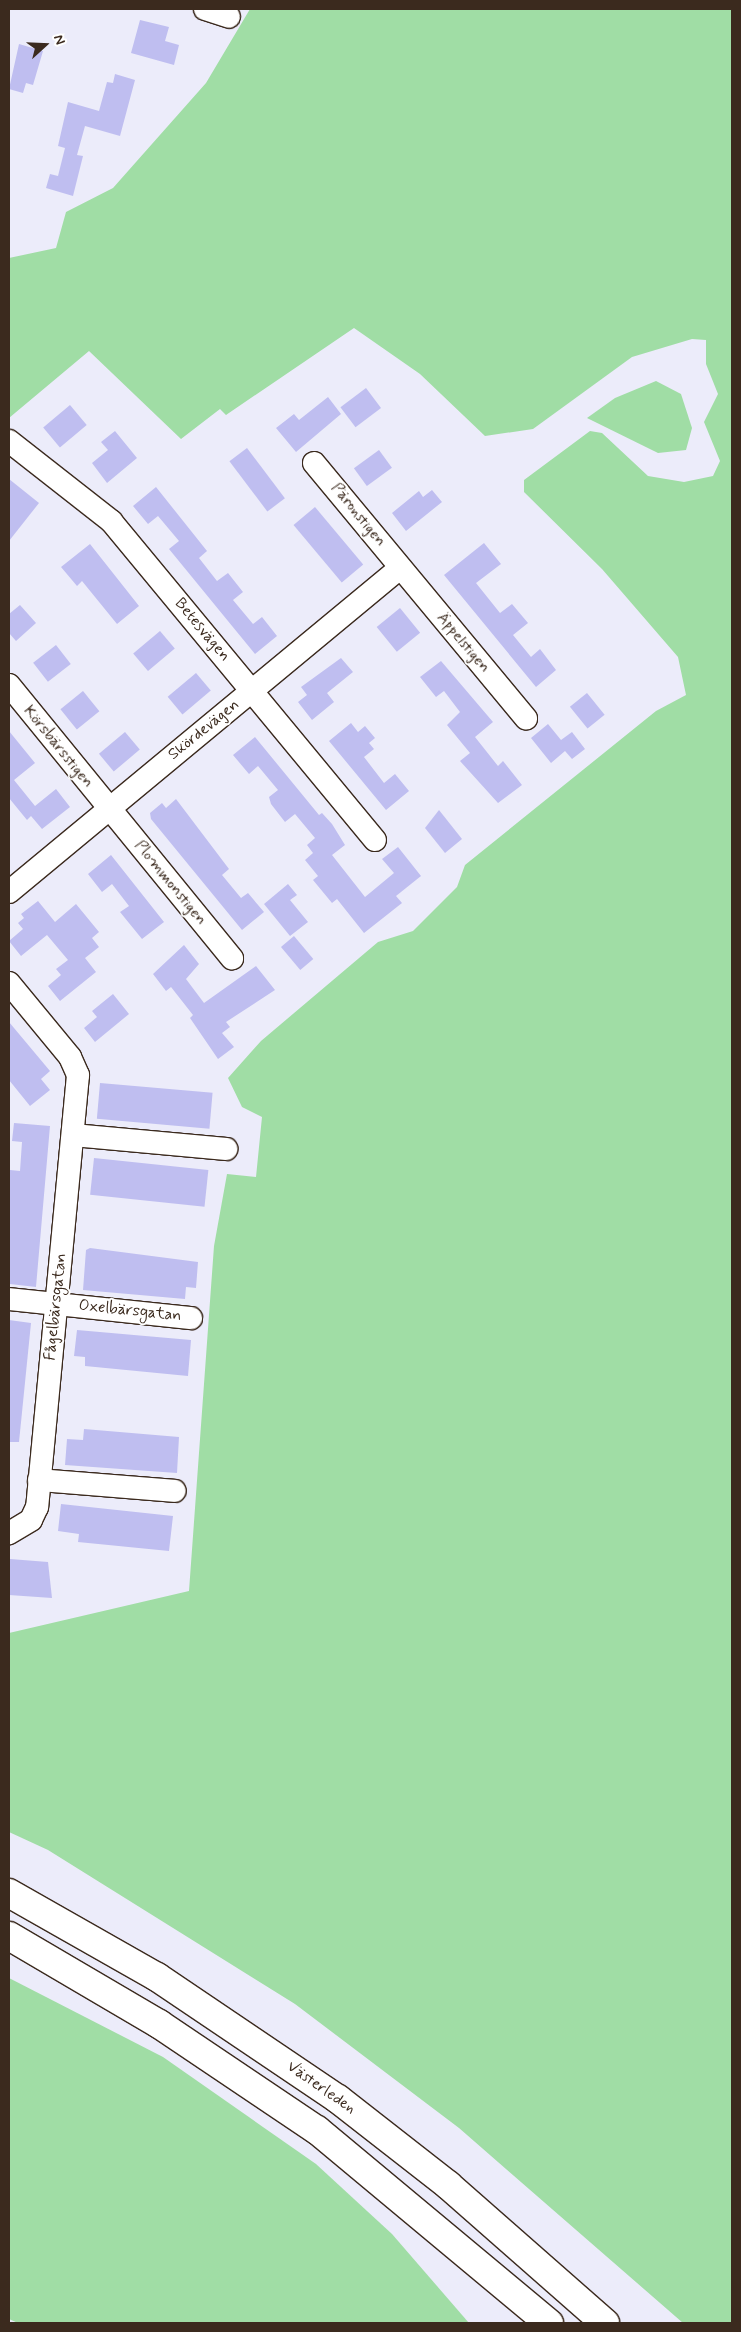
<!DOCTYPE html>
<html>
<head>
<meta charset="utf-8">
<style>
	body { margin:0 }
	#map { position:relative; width:741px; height:2332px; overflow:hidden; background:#ececfa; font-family:Mynerve,sans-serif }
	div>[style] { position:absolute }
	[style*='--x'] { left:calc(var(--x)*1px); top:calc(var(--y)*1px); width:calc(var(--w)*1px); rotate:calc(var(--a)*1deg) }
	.green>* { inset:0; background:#a0dda5 }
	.building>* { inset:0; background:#bfbef0; transform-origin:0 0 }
	.roads { filter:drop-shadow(1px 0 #3b2a1e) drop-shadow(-1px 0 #3b2a1e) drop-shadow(0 1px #3b2a1e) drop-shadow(0 -1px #3b2a1e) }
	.minor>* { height:22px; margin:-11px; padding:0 11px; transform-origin:11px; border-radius:11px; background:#fff }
	.highway>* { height:28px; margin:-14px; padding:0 14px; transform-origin:14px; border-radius:14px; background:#fff }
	span { translate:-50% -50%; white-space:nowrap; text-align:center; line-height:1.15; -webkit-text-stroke:4px #fff; paint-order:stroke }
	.street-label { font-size:16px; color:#3b2a1e }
	.frame { position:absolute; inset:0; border:10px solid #3b2a1e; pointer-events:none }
	.north { position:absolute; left:20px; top:20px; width:50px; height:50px; -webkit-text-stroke:4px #fff; paint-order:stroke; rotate:70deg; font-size:14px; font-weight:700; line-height:20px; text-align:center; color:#3b2a1e }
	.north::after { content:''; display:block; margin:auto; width:18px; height:22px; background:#3b2a1e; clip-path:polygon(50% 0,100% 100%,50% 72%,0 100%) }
</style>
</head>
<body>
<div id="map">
	<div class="green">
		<div style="clip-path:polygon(250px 9px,732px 9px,732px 2323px,683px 2323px,459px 2128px,295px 2004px,48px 1850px,9px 1832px,9px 1633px,189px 1591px,214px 1246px,227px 1174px,256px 1177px,262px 1117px,242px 1107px,228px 1078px,261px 1041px,378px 942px,413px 931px,457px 887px,465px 865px,656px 711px,686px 695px,678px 657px,602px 569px,524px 492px,524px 480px,590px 431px,602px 433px,648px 476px,684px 482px,713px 476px,720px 461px,704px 422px,718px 394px,706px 364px,706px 340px,692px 339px,632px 357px,533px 429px,485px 436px,420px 374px,354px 328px,226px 415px,220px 409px,181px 439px,89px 351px,9px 418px,9px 258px,56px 248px,66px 212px,113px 188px,206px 83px)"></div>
		<div style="clip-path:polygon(656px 381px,681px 394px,692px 428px,686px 450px,658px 453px,587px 418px,615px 398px)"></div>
		<div style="clip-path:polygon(9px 1978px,163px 2057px,316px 2164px,392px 2234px,469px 2323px,18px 2323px,9px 2319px)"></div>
	</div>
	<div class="building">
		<div style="clip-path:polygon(140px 20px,169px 27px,165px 41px,179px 45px,174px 65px,131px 53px)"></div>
		<div style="clip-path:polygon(19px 44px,43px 51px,33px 85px,26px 83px,23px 93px,9px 89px)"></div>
		<div style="clip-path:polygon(115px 74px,135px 80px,120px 136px,85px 126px,77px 155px,83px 156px,73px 196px,46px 188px,50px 174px,58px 176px,65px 148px,58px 146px,68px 102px,99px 111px,107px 82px,113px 83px)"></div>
		<div style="left:366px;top:388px;width:25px;height:32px;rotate:53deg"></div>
		<div style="clip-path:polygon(328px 397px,341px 414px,296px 452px,276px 428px,294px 414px,299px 420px)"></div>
		<div style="left:70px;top:405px;width:26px;height:35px;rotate:50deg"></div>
		<div style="clip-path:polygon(115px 431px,137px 458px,107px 483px,92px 463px,108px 450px,101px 442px)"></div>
		<div style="left:247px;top:448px;width:63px;height:22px;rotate:53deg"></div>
		<div style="left:379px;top:450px;width:22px;height:31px;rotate:54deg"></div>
		<div style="clip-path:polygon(9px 479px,39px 503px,9px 541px)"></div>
		<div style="clip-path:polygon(156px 487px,207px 551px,199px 558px,217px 581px,228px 573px,243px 592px,233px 600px,253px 624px,262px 617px,277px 636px,255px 654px,169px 549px,179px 541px,158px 516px,148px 524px,133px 506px)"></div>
		<div style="clip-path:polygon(432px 490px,442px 502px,406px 531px,392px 513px,419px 491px,423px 497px)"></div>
		<div style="left:315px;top:507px;width:75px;height:28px;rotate:50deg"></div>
		<div style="clip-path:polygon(484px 543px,501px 564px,476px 583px,500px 613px,512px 604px,528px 623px,513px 635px,531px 657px,540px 649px,556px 670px,536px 687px,444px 575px)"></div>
		<div style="clip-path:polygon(90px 544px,139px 606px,117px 624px,82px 581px,77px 586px,61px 567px)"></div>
		<div style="clip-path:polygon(20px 605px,36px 623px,16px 641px,9px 633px,9px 614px)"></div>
		<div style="left:400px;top:608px;width:32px;height:30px;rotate:51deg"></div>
		<div style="left:160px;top:631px;width:23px;height:35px;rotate:50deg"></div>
		<div style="left:56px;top:645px;width:24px;height:29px;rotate:52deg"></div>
		<div style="clip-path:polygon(341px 658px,353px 672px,327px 693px,334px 702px,312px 720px,298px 702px,307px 695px,301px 687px)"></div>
		<div style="clip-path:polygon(441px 661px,493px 722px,475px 737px,498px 766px,503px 761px,522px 785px,498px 803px,460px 761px,470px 753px,447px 725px,460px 712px,444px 691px,436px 697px,420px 677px)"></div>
		<div style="left:196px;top:673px;width:23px;height:37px;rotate:50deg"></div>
		<div style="left:83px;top:691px;width:26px;height:29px;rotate:51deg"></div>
		<div style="left:587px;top:693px;width:28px;height:22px;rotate:51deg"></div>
		<div style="clip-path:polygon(351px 723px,358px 732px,365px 726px,375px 738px,369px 743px,374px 749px,364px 757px,384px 783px,395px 774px,409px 791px,386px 810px,329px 741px)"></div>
		<div style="clip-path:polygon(548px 724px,561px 740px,572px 732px,585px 749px,572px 759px,565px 751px,551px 763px,531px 738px)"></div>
		<div style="clip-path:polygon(9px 731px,35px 763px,14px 780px,35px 806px,56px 789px,70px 807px,42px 829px,31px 816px,27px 820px,9px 798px)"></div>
		<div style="left:125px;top:732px;width:23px;height:34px;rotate:50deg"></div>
		<div style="clip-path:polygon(255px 737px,319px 815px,322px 813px,332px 824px,345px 845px,332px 855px,365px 897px,394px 873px,382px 859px,398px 847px,421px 876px,396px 896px,402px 903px,364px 933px,337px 899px,332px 903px,313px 880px,318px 876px,305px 860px,313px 853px,307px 845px,315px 838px,295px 814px,285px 822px,271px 804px,269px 797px,278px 790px,258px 766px,249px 774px,233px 755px)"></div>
		<div style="clip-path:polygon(176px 799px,229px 869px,222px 875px,241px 898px,248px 893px,264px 912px,242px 930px,151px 819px,150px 813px,162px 803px,166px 808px)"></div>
		<div style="clip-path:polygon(439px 810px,462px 839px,445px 853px,425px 828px)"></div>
		<div style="clip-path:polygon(111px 855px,164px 922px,142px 939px,120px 912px,129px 906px,112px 884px,102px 892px,88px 874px)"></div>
		<div style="clip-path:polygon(288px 884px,297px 895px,290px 900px,308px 922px,290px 936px,264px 904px)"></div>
		<div style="clip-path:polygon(38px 901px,55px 922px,76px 904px,99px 932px,92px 938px,99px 947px,85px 958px,96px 972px,60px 1001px,48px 986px,61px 975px,56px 969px,68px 960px,47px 935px,21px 956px,9px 941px,23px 929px,18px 923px,24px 918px,21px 914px)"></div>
		<div style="left:294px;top:936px;width:30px;height:17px;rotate:50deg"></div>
		<div style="clip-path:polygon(184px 945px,199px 964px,186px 979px,204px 1003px,256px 966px,275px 990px,226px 1022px,230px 1027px,222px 1033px,234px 1047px,218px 1059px,190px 1018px,193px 1015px,171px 987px,166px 991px,153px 974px)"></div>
		<div style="clip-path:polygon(113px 994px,129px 1014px,95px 1042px,84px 1028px,97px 1017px,92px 1011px)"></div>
		<div style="clip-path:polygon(9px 1022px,50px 1071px,41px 1079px,50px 1090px,30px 1106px,9px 1080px)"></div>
		<div style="left:100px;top:1083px;width:113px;height:36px;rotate:5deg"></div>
		<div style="clip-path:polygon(14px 1123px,50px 1126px,36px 1287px,10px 1284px,10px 1170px,20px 1171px,22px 1142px,12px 1141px)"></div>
		<div style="left:94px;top:1158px;width:115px;height:37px;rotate:6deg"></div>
		<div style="clip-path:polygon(90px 1248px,198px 1262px,196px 1288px,186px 1287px,185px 1299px,83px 1290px,86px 1250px)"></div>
		<div style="clip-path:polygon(9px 1320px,31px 1323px,19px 1442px,9px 1442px)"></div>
		<div style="clip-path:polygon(77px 1330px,191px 1340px,188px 1376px,85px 1366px,85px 1357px,74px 1356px)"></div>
		<div style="clip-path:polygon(84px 1429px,179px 1437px,177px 1473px,65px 1465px,67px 1439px,83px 1440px)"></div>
		<div style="clip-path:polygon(61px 1504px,173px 1516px,169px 1551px,78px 1542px,79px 1534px,58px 1531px)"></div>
		<div style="clip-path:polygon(10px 1559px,48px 1562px,52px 1598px,9px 1595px)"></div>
	</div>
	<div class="roads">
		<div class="minor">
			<div style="--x:205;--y:9;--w:25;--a:18"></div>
			<div style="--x:9;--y:441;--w:130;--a:38.1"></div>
			<div style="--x:111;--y:521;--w:414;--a:50.4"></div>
			<div style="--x:314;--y:463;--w:332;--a:50.3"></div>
			<div style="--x:9;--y:685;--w:353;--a:50.8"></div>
			<div style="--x:9;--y:892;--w:508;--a:-39.65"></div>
			<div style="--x:9;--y:983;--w:96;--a:50.5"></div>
			<div style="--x:70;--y:1057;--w:20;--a:66"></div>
			<div style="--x:78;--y:1075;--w:434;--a:95.4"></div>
			<div style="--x:37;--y:1507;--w:14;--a:115"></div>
			<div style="--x:31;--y:1520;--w:26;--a:149"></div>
			<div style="--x:73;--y:1135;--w:154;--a:5.2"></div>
			<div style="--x:9;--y:1299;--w:183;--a:6"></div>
			<div style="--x:39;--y:1480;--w:136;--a:4.6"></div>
		</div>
		<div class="highway">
			<div style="--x:9;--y:1893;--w:170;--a:29.6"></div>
			<div style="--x:157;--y:1977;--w:218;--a:34"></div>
			<div style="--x:338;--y:2099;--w:140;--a:38"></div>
			<div style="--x:448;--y:2185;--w:209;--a:41.3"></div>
			<div style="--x:9;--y:1936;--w:174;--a:30.4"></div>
			<div style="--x:159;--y:2024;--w:190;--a:33.9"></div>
			<div style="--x:317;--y:2130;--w:302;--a:39.8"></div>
		</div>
	</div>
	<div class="street-label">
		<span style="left:358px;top:515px;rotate:51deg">Päronstigen</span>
		<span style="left:202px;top:630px;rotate:50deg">Betesvägen</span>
		<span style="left:463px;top:643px;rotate:50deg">Äppelstigen</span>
		<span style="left:204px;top:730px;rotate:-39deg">Skördevägen</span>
		<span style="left:58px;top:747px;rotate:51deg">Körsbärsstigen</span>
		<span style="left:170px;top:883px;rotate:51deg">Plommonstigen</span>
		<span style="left:56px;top:1307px;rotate:-84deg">Fågelbärsgatan</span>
		<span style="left:130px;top:1311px;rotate:6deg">Oxelbärsgatan</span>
		<span style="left:321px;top:2088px;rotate:35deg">Västerleden</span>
	</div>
	<div class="frame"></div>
	<div class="north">N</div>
</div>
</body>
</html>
